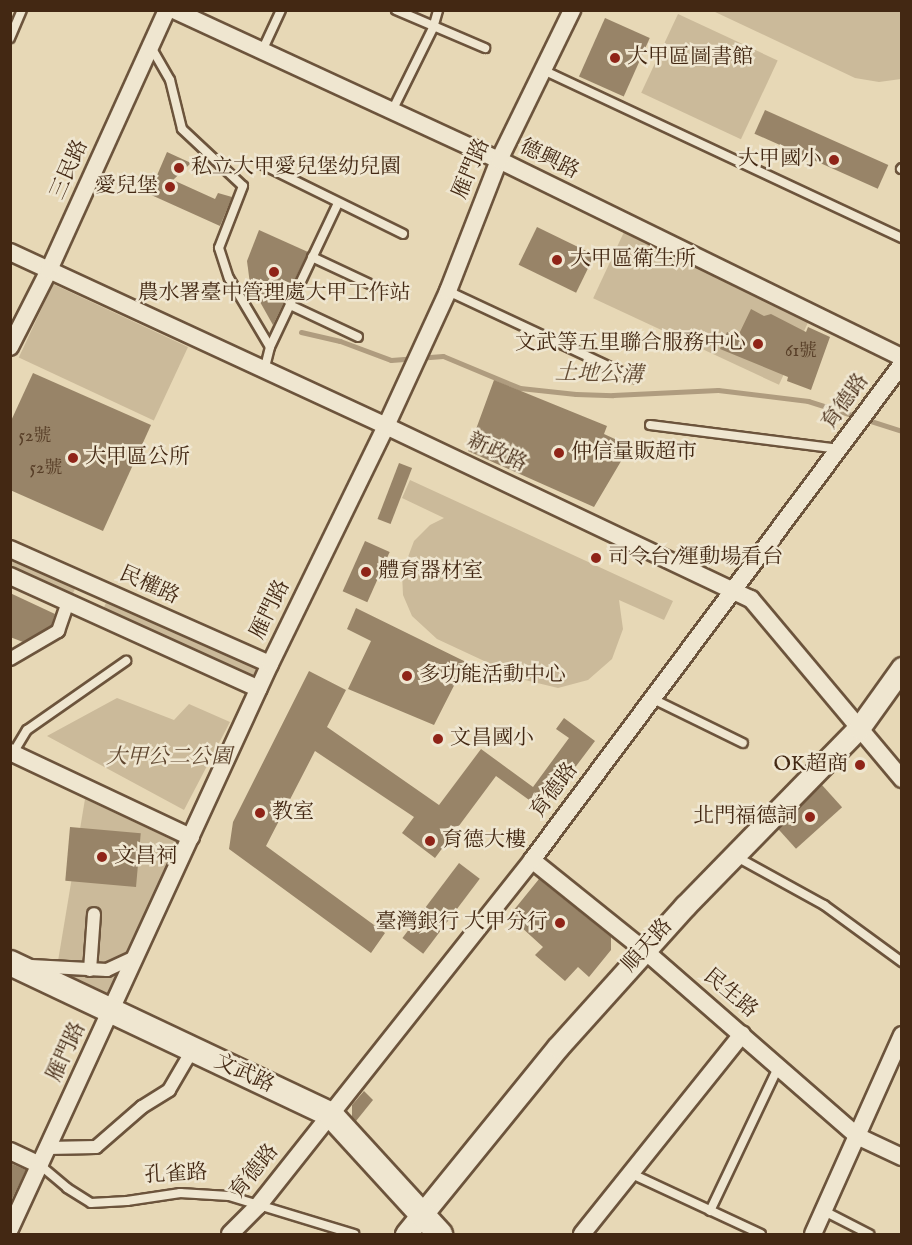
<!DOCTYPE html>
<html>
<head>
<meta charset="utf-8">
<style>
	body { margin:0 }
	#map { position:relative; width:912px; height:1245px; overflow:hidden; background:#e7d8b6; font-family:"IM FELL English","Noto Serif TC",serif }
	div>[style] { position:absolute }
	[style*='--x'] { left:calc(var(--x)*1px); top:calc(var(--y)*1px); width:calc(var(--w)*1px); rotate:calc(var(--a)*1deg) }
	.green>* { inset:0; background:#cbba9a; transform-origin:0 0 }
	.stream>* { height:5px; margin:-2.5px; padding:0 2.5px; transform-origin:2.5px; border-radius:2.5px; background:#af9c7f }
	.building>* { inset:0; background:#988468; transform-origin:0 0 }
	.roads { filter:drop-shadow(2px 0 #6c543c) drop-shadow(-2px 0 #6c543c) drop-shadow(0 2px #6c543c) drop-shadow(0 -2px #6c543c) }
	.service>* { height:8px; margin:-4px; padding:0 4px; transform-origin:4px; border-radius:4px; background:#efe6d0 }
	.pedestrian>* { height:12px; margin:-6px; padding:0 6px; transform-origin:6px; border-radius:6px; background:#efe6d0 }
	.minor>* { height:16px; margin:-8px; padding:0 8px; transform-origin:8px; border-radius:8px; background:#efe6d0 }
	.tertiary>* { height:21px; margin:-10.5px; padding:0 10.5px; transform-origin:10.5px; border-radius:10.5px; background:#efe6d0 }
	.secondary>* { height:24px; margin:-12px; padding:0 12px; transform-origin:12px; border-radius:12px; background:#efe6d0 }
	.dots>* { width:16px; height:16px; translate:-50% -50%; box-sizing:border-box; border:3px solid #efe6d0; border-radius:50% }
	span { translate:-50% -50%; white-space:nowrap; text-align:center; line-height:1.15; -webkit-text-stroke:5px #efe6d0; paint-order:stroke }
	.number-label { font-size:18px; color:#583f28 }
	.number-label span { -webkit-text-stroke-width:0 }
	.poi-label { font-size:21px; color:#432813 }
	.left { translate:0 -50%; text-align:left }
	.right { translate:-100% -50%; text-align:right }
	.street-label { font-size:21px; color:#432813 }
	.park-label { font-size:21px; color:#5e452e; font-style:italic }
	.water-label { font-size:22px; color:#634b33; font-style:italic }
	.frame { position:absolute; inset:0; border:12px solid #432813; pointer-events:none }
</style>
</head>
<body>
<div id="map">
	<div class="green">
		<div style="clip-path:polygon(713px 11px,901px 11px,901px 79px,879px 82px,855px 78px)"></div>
		<div style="left:678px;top:14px;width:110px;height:87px;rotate:25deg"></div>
		<div style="left:624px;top:232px;width:205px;height:73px;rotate:25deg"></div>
		<div style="left:53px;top:284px;width:149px;height:81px;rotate:25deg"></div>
		<div style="clip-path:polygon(410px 480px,673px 601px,664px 620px,619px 600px,623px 629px,612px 659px,588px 680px,558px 688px,525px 680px,437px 639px,412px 616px,403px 595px,402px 573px,414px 541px,430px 525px,444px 518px,402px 498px)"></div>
		<div style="left:11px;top:553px;width:73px;height:18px;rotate:24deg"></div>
		<div style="left:109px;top:596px;width:167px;height:17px;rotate:24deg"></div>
		<div style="clip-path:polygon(117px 698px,174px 720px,189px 704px,230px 722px,184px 810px,47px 736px)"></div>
		<div style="clip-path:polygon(85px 799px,185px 846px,115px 997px,56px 973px)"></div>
	</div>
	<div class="stream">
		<div style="--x:301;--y:332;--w:40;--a:13"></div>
		<div style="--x:340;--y:341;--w:54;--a:20.4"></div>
		<div style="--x:391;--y:360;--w:52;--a:-4.4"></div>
		<div style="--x:443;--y:356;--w:83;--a:22.6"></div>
		<div style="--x:520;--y:388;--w:56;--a:6.1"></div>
		<div style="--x:576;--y:394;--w:37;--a:2"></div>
		<div style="--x:613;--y:395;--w:105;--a:-2.7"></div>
		<div style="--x:718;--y:390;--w:91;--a:7"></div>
		<div style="--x:808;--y:401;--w:99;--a:17.7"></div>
	</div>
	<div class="building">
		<div style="left:605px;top:18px;width:49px;height:64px;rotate:24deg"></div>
		<div style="left:765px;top:110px;width:135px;height:26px;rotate:24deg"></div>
		<div style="clip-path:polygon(167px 152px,191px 163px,173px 180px,215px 199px,218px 193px,232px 197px,220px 226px,149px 194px)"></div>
		<div style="left:537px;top:227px;width:64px;height:42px;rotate:26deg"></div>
		<div style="clip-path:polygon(259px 230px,308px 252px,273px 325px,250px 284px,247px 261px)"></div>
		<div style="clip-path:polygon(751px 309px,764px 316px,771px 314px,806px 332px,808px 327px,830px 337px,811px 390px,787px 381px,788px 377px,720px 349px,727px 332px,738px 336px)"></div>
		<div style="clip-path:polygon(33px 373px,151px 425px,103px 531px,10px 490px,10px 423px)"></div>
		<div style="clip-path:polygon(494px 380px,607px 426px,604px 434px,630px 446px,594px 507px,468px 451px)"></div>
		<div style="left:399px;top:463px;width:14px;height:60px;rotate:21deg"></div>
		<div style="left:365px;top:541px;width:27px;height:55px;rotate:24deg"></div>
		<div style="clip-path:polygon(10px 593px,55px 614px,51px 626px,23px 642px,10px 637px)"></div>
		<div style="clip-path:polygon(356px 608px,466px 662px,434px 725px,348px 689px,371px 641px,347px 629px)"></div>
		<div style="clip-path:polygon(309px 671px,346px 690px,327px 727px,439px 805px,481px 749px,533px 787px,569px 738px,556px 729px,564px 718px,595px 741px,543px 810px,496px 776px,435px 858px,402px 833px,414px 817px,315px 751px,266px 846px,385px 933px,371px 953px,229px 849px,233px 822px)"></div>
		<div style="left:822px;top:785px;width:30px;height:62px;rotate:48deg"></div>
		<div style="left:70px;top:827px;width:71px;height:54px;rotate:5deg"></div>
		<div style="left:459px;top:863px;width:26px;height:94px;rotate:37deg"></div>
		<div style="clip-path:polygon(539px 879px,611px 937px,611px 950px,589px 977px,578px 967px,565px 981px,535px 955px,543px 947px,509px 916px)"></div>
		<div style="clip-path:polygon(364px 1091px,373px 1100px,356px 1121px,352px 1117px,352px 1105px)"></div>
		<div style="clip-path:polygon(10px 1163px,26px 1170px,10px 1203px)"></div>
	</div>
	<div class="roads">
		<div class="service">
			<div style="--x:396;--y:10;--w:97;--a:23.1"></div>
			<div style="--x:10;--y:38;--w:30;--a:-67"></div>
			<div style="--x:151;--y:47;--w:38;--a:60"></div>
			<div style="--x:170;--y:80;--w:50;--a:76.2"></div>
			<div style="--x:182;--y:129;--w:83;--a:43.1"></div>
			<div style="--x:243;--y:186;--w:66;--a:111.2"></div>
			<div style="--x:219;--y:248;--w:32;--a:72"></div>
			<div style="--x:229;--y:278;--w:80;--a:59.3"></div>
			<div style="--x:270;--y:347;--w:25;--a:104"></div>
			<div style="--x:262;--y:51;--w:45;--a:-65.1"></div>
			<div style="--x:543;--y:70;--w:396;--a:25.1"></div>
			<div style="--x:392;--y:111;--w:93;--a:-63.7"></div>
			<div style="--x:433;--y:28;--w:19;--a:-74"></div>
			<div style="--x:263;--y:165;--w:156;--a:26.2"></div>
			<div style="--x:901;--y:169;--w:1;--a:-45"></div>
			<div style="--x:312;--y:257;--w:64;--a:25"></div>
			<div style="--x:448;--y:291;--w:205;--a:25.1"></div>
			<div style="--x:290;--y:305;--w:75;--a:25.2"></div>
			<div style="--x:270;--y:347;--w:159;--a:-64.7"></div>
			<div style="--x:650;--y:425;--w:191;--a:7.2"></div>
			<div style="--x:653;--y:699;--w:100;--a:26.1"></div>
			<div style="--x:13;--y:753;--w:27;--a:-59"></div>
			<div style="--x:27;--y:730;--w:121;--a:-34.9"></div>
			<div style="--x:735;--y:856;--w:102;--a:28.8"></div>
			<div style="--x:824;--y:905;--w:97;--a:36.2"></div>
			<div style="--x:40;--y:1165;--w:35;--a:40"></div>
			<div style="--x:67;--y:1188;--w:28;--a:32"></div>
			<div style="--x:91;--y:1203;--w:36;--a:-3"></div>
			<div style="--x:127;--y:1201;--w:54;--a:-8.6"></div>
			<div style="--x:180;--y:1193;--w:49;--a:3.5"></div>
			<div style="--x:229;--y:1196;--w:131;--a:16.9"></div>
			<div style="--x:632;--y:1174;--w:142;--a:24.9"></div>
			<div style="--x:710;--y:1211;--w:161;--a:-64.6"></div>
			<div style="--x:824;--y:1211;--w:51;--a:27.1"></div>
		</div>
		<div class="pedestrian">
			<div style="--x:10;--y:659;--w:56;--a:-30.3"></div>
			<div style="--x:58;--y:631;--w:31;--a:-71"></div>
			<div style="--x:31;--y:966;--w:76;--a:3"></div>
			<div style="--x:107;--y:970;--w:31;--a:-25"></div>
			<div style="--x:90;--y:970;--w:56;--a:-85.9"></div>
			<div style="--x:48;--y:1148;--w:48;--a:-1.2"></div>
			<div style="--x:96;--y:1147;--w:61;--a:-41"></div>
			<div style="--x:142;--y:1107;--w:32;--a:-32"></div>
			<div style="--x:169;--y:1090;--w:48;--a:-59.7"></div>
		</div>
		<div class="minor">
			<div style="--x:174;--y:10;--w:358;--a:24.8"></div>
			<div style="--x:499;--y:160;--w:449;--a:26.1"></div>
			<div style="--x:10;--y:252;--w:414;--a:24.8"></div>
			<div style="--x:386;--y:426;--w:404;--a:25.4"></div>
			<div style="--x:751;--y:599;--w:235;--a:50"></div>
			<div style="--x:10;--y:347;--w:86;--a:-63.1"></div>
			<div style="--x:49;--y:270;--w:286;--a:-65.6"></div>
			<div style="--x:10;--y:549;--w:284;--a:23.9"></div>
			<div style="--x:10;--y:576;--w:273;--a:24.4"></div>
			<div style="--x:10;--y:752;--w:200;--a:25.2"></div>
			<div style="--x:532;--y:860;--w:144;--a:38.8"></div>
			<div style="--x:644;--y:950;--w:283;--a:41.1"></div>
			<div style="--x:857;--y:1136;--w:50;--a:25"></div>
			<div style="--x:10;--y:1151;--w:33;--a:25"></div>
			<div style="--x:10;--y:1229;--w:622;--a:-65.29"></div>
			<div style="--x:270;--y:664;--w:265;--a:-64"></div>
			<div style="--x:386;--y:426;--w:149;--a:-65.3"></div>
			<div style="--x:448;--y:291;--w:141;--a:-68.7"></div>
			<div style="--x:499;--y:160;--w:167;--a:-64"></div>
			<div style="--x:230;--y:1234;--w:40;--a:-45"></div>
			<div style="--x:258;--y:1206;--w:441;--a:-51.6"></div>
			<div style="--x:532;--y:860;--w:619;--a:-53.28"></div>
			<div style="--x:582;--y:1234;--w:256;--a:-51.3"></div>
			<div style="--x:813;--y:1234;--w:218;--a:-65.9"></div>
		</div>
		<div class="tertiary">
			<div style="--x:406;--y:1234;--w:241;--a:-50.9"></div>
			<div style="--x:558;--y:1047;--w:190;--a:-48"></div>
			<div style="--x:685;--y:906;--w:249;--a:-45.7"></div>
			<div style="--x:859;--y:728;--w:74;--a:-54.4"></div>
		</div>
		<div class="secondary">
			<div style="--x:10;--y:963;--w:354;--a:25.3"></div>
			<div style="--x:330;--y:1114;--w:163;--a:47.5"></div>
		</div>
	</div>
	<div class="dots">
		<div style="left:615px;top:58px;background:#8f2418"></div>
		<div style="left:834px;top:160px;background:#8f2418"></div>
		<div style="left:179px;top:168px;background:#8f2418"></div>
		<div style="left:170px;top:187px;background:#8f2418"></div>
		<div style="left:557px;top:260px;background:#8f2418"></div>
		<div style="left:274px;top:272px;background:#8f2418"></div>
		<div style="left:758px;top:344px;background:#8f2418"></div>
		<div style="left:559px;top:453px;background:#8f2418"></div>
		<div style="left:73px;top:458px;background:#8f2418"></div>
		<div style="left:596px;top:558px;background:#8f2418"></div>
		<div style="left:366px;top:572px;background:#8f2418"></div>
		<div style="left:407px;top:676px;background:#8f2418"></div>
		<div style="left:438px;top:739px;background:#8f2418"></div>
		<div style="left:860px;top:765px;background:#8f2418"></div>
		<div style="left:260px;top:813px;background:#8f2418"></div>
		<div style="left:810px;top:817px;background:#8f2418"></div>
		<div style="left:430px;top:841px;background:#8f2418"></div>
		<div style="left:102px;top:857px;background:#8f2418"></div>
		<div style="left:560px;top:923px;background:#8f2418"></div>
	</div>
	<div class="number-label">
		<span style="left:801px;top:352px">61號</span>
		<span style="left:35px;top:437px">52號</span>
		<span style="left:46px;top:469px">52號</span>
	</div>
	<div class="poi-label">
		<span class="left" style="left:627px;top:58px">大甲區圖書館</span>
		<span class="right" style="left:822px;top:160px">大甲國小</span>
		<span class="left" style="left:191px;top:168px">私立大甲愛兒堡幼兒園</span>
		<span class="right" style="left:158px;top:187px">愛兒堡</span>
		<span class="left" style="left:570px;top:260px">大甲區衛生所</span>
		<span style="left:274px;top:294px">農水署臺中管理處大甲工作站</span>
		<span class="right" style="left:746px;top:344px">文武等五里聯合服務中心</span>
		<span class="left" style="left:571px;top:453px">仲信量販超市</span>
		<span class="left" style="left:85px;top:458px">大甲區公所</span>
		<span class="left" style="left:608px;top:558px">司令台/運動場看台</span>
		<span class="left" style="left:378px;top:572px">體育器材室</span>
		<span class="left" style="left:419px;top:676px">多功能活動中心</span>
		<span class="left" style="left:450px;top:739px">文昌國小</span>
		<span class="right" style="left:848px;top:765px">OK超商</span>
		<span class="left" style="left:272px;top:813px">教室</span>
		<span class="right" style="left:798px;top:817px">北門福德詞</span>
		<span class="left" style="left:442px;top:841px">育德大樓</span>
		<span class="left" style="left:114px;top:857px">文昌祠</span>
		<span class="right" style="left:548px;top:923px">臺灣銀行 大甲分行</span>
	</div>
	<div class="street-label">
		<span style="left:549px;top:160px;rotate:26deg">德興路</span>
		<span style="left:472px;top:169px;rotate:-67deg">雁門路</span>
		<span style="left:70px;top:170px;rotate:-66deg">三民路</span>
		<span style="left:846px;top:402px;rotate:-54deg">育德路</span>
		<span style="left:497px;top:453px;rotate:25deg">新政路</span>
		<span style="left:149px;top:586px;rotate:24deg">民權路</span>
		<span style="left:271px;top:610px;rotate:-64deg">雁門路</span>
		<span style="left:555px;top:791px;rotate:-53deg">育德路</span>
		<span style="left:648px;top:946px;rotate:-48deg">順天路</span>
		<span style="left:730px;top:994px;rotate:40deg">民生路</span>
		<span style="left:67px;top:1052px;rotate:-65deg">雁門路</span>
		<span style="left:244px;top:1074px;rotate:25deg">文武路</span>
		<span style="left:255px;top:1172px;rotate:-51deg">育德路</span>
		<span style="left:176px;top:1175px;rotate:-3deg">孔雀路</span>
	</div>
	<div class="park-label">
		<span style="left:169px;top:758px">大甲公二公園</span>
	</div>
	<div class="water-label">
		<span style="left:599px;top:375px;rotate:2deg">土地公溝</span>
	</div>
	<div class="frame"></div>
</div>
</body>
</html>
